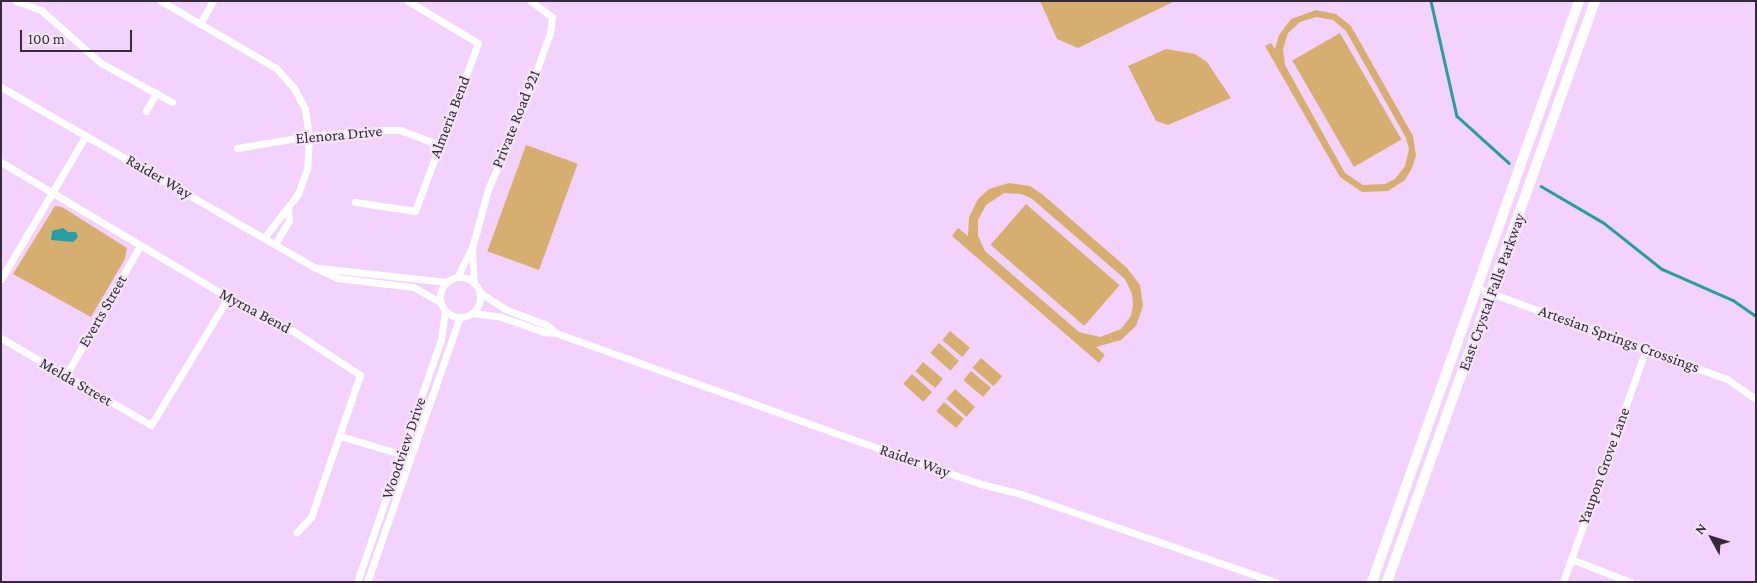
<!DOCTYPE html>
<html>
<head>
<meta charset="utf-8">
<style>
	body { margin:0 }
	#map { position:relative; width:1757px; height:583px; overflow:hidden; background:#f4d2fe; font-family:"Crimson Pro",serif }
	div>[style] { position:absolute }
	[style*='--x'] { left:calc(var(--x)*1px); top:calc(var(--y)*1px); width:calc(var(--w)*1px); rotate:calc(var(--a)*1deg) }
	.green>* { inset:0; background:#d6af70; transform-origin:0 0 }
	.water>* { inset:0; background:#279ea3 }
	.stream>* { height:2.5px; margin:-1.25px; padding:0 1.25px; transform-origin:1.25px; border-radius:1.25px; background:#279ea3 }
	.street>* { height:7px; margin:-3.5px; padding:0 3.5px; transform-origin:3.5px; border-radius:3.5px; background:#fff }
	.street>.ring { margin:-3.5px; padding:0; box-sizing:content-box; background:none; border:7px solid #fff; border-radius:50% }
	.secondary>* { height:10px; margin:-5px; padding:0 5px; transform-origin:5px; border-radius:5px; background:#fff }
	span { translate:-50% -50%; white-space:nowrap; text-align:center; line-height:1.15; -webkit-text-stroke:4.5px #f5e7f9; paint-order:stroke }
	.street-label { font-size:16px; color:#36293a }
	.frame { position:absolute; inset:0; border:2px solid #36293a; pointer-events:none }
	.north { position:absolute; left:1687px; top:513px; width:50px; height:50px; -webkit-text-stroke:4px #f5e7f9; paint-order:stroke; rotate:309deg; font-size:14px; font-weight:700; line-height:20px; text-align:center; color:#36293a }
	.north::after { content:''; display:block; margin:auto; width:18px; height:22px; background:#36293a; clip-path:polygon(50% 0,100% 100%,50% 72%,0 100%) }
	.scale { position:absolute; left:20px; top:30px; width:112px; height:22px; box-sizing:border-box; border:2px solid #36293a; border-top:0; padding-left:6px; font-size:15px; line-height:18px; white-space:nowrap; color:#36293a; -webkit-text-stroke:4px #f5e7f9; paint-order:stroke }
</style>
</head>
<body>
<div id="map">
	<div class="green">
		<div style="clip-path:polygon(1040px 1px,1175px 1px,1078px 48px,1057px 39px)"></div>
		<div style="clip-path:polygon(evenodd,1316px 10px,1336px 14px,1351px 26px,1413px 136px,1416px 156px,1412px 168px,1405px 180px,1388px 191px,1362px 192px,1340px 177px,1265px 46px,1271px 43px,1275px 49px,1279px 35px,1291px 19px,1316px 10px,1316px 17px,1333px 20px,1346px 31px,1406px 138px,1409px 149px,1405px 166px,1395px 179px,1385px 184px,1363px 185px,1345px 173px,1285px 65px,1283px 49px,1288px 33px,1300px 22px,1316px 17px)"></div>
		<div style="left:1340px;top:33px;width:123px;height:55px;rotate:60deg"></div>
		<div style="clip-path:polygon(1166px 49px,1195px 54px,1207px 62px,1231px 98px,1168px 125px,1156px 121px,1128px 66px)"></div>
		<div style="left:526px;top:145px;width:55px;height:113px;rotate:20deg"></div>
		<div style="clip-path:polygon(evenodd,1009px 183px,1030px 186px,1042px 194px,1127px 268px,1140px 285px,1143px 306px,1136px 326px,1121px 340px,1096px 347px,1105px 355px,1099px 363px,952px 236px,958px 228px,968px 236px,969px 217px,978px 199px,989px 189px,1009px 183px,1004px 193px,1021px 194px,1031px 198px,1125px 279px,1132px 294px,1133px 305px,1131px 316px,1121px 329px,1100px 337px,1079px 332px,985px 251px,978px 236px,978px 220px,986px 205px,1004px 193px)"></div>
		<div style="left:1026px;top:204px;width:124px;height:54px;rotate:41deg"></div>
		<div style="clip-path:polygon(55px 206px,62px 207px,127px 248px,125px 259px,91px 317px,13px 274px)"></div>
		<div style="left:950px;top:331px;width:26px;height:12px;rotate:40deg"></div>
		<div style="left:939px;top:343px;width:27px;height:13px;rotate:42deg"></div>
		<div style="left:981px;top:358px;width:28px;height:13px;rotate:41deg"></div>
		<div style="left:923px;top:362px;width:26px;height:12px;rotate:40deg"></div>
		<div style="left:971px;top:371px;width:26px;height:12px;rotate:40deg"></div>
		<div style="left:912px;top:374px;width:27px;height:13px;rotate:42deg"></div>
		<div style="left:955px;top:389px;width:27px;height:13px;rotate:42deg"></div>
		<div style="left:944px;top:402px;width:26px;height:12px;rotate:40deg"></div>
	</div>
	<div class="water">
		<div style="clip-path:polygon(63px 228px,68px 232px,76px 232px,78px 237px,73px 242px,51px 240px,52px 231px)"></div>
	</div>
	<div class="stream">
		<div style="--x:1431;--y:1;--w:118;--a:77.3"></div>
		<div style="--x:1457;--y:116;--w:70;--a:42.1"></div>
		<div style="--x:1541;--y:186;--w:73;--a:30.4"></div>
		<div style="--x:1604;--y:223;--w:74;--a:38.4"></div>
		<div style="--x:1662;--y:269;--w:77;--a:23.6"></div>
		<div style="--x:1733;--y:300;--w:28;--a:35"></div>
	</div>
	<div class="street">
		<div style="--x:16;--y:1;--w:27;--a:20"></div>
		<div style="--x:41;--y:10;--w:80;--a:41.5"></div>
		<div style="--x:101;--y:63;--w:81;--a:28.8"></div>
		<div style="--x:161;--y:1;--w:133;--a:30.2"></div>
		<div style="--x:276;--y:68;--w:27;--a:48"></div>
		<div style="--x:294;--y:88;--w:24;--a:62"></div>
		<div style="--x:305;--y:109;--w:27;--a:82"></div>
		<div style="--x:309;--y:136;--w:33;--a:93"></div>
		<div style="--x:307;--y:169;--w:27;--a:110"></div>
		<div style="--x:298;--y:194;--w:56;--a:127.7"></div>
		<div style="--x:200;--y:24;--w:26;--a:-61"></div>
		<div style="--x:1;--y:87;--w:363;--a:29.9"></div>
		<div style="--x:316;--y:268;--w:23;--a:25"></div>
		<div style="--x:337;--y:278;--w:77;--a:6.8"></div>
		<div style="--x:413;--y:287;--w:31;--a:29"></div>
		<div style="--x:146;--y:111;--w:21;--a:-61"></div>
		<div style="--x:237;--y:148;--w:73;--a:-9.5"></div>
		<div style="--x:309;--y:136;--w:73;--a:-4.7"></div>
		<div style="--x:382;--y:130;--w:18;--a:0"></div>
		<div style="--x:400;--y:130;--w:43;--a:20.6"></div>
		<div style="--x:1;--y:162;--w:309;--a:30.8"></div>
		<div style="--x:266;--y:320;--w:29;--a:22"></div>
		<div style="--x:293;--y:331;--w:80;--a:33.3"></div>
		<div style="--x:360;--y:375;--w:150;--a:109"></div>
		<div style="--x:311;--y:517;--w:21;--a:133"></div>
		<div style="--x:355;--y:202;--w:61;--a:8.5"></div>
		<div style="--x:415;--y:211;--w:179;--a:-69.4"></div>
		<div style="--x:478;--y:43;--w:82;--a:-149"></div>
		<div style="--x:275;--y:244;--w:27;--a:-59"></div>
		<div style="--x:289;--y:221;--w:12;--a:-95"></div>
		<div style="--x:472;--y:248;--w:35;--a:87"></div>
		<div style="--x:319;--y:268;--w:128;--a:6.3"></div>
		<div class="ring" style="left:440px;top:277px;width:33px;height:33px"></div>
		<div style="--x:457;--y:277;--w:33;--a:-63"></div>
		<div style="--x:472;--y:248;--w:61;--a:-74.8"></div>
		<div style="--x:488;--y:189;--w:77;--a:-66.1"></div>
		<div style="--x:519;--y:119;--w:91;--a:-70.2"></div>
		<div style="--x:550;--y:33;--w:16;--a:-83"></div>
		<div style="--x:552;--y:17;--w:26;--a:-143"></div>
		<div style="--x:1;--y:279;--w:167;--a:-59.4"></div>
		<div style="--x:1477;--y:288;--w:266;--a:20"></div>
		<div style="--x:1727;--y:379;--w:35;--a:35"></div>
		<div style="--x:479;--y:292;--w:31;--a:33"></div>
		<div style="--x:505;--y:309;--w:45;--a:20.9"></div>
		<div style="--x:547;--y:325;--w:12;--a:42"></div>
		<div style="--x:472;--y:313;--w:26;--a:7"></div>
		<div style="--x:498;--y:316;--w:49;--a:19.2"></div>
		<div style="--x:544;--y:332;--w:12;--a:5"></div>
		<div style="--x:556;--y:333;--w:368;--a:19.7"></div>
		<div style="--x:902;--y:457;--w:83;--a:18.9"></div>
		<div style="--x:981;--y:484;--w:41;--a:14"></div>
		<div style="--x:1021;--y:494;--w:269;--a:19.1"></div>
		<div style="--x:1;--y:338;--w:173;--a:30.1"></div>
		<div style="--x:151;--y:425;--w:149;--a:-58.8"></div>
		<div style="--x:66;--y:375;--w:149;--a:-60.2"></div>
		<div style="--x:340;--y:436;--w:67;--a:16.5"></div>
		<div style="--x:1571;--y:559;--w:63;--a:21.3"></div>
		<div style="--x:357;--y:582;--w:256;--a:-70.9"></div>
		<div style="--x:441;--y:340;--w:28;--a:-82"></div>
		<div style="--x:367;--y:582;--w:281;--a:-70.7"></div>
		<div style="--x:1563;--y:582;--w:247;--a:-70.4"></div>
	</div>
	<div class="secondary">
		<div style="--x:1372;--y:582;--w:617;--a:-70.39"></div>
		<div style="--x:1387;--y:582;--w:617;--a:-70.3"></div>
	</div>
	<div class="street-label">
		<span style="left:450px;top:117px;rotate:-69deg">Almeria Bend</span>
		<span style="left:516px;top:119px;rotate:-68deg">Private Road 921</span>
		<span style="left:339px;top:135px;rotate:-5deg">Elenora Drive</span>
		<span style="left:159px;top:177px;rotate:30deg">Raider Way</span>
		<span style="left:1492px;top:292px;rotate:-70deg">East Crystal Falls Parkway</span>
		<span style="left:103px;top:311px;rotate:-60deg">Everts Street</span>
		<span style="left:255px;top:311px;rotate:28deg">Myrna Bend</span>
		<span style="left:1619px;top:339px;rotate:20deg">Artesian Springs Crossings</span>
		<span style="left:76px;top:382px;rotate:30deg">Melda Street</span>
		<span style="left:404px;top:448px;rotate:-71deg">Woodview Drive</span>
		<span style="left:915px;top:461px;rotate:19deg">Raider Way</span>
		<span style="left:1604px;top:466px;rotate:-70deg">Yaupon Grove Lane</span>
	</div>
	<div class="frame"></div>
	<div class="north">N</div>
	<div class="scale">100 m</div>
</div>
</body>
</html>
